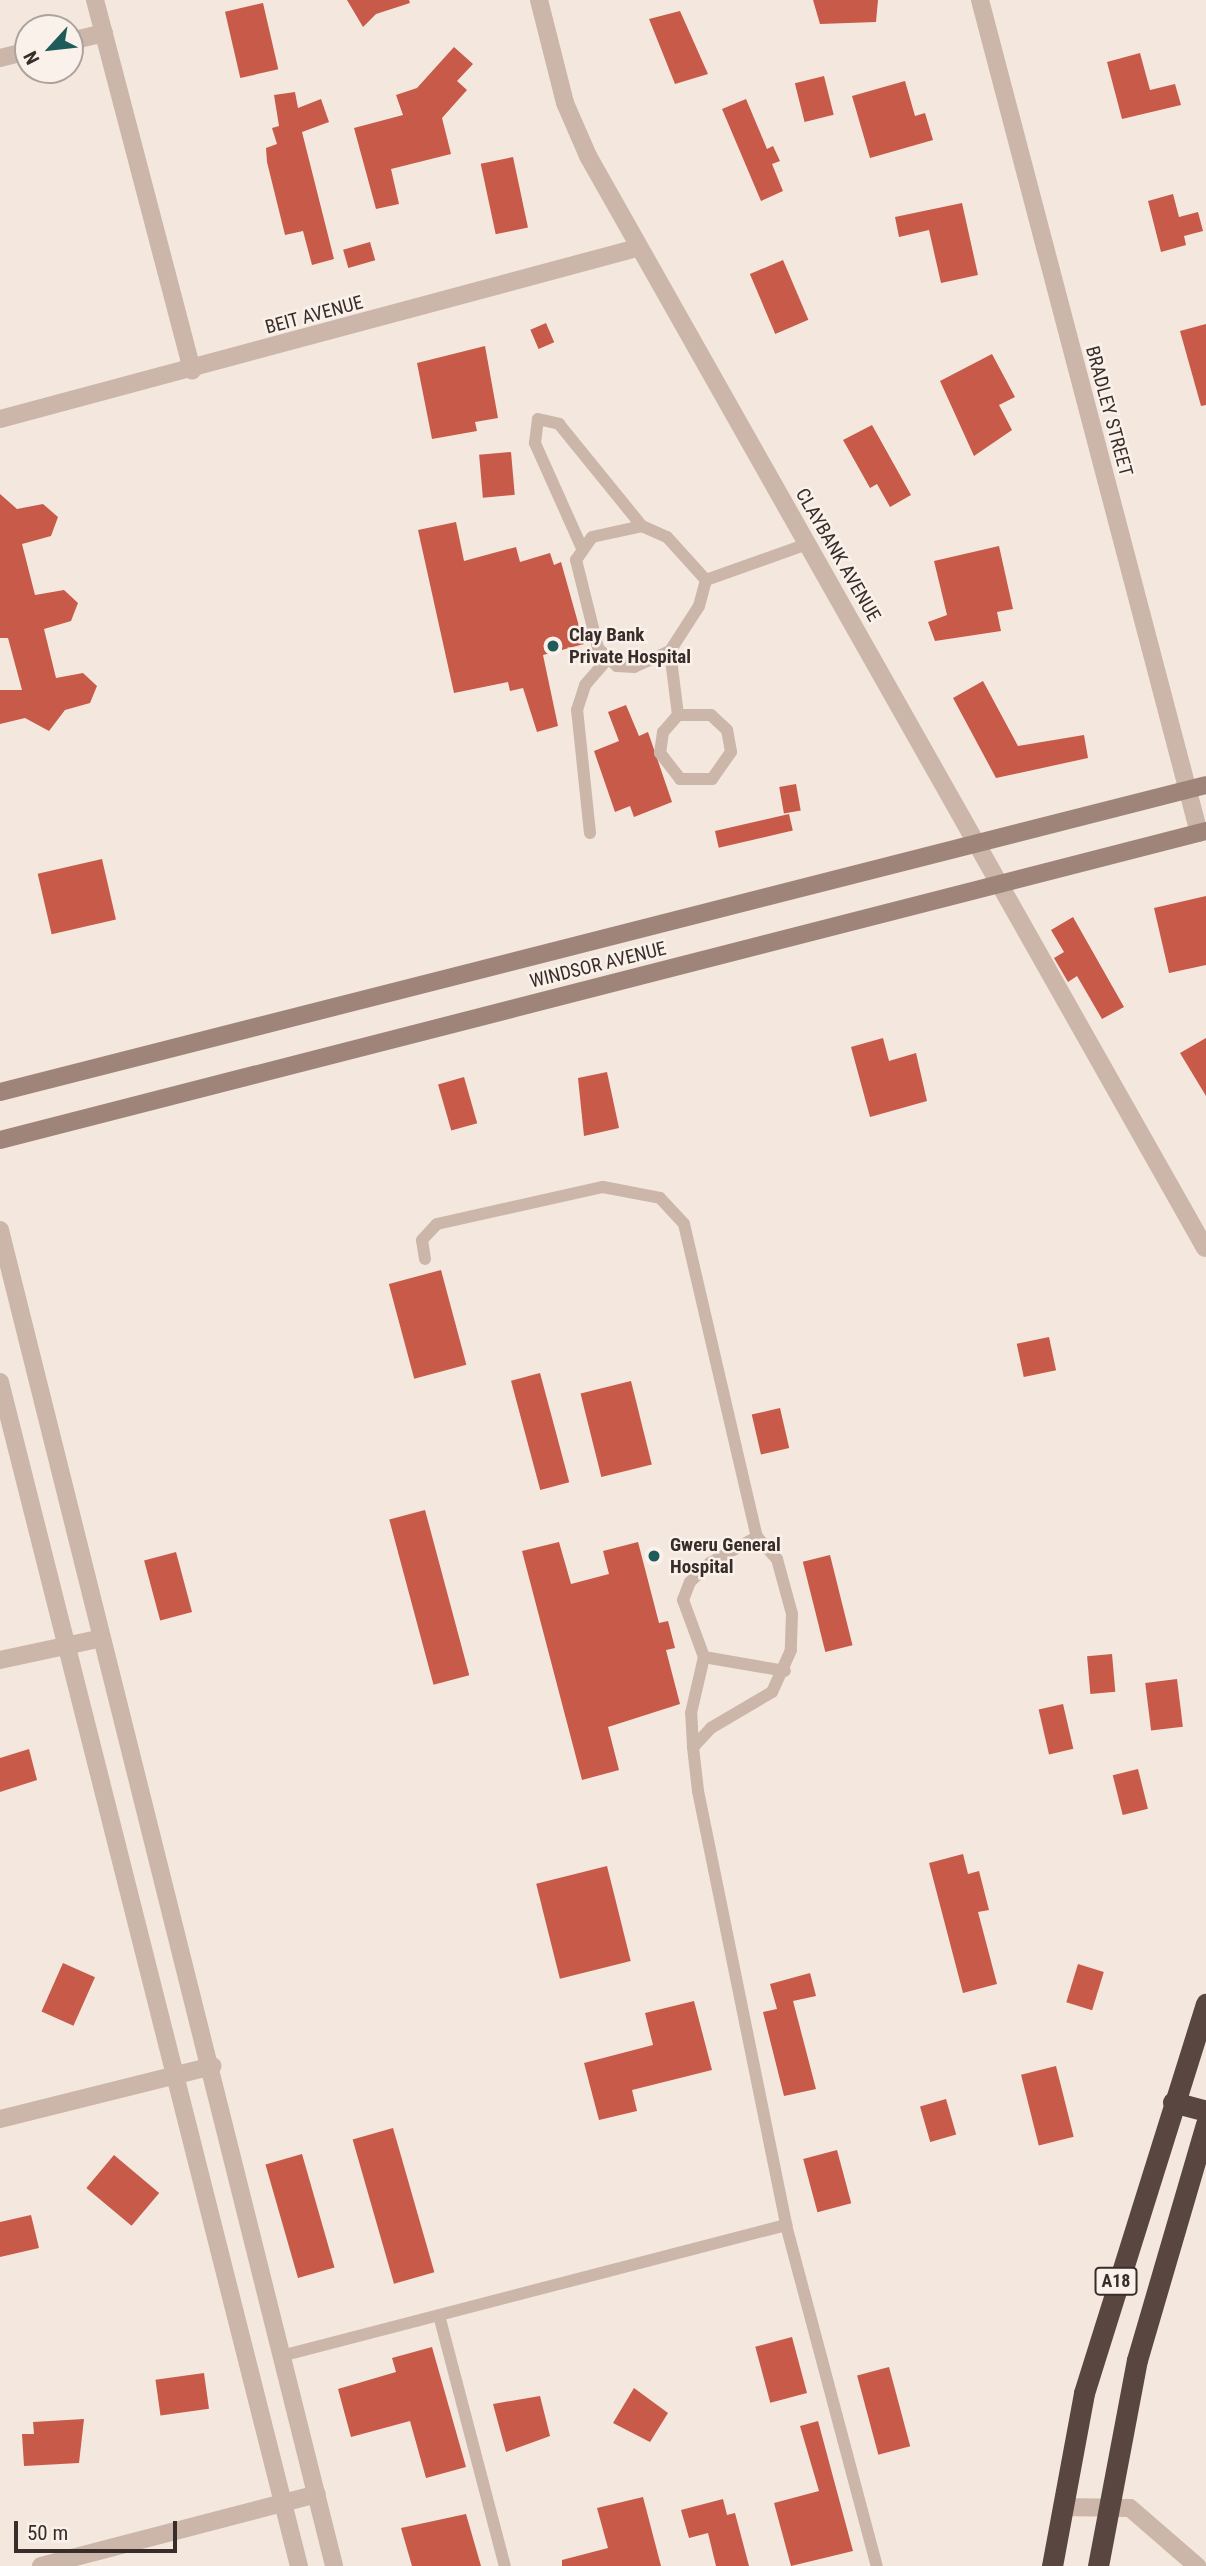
<!DOCTYPE html>
<html>
<head>
<meta charset="utf-8">
<style>
	body { margin:0 }
	#map { position:relative; width:1206px; height:2566px; overflow:hidden; background:#f3e7de; font-family:"Roboto Condensed",sans-serif }
	div>[style] { position:absolute }
	[style*='--x'] { left:calc(var(--x)*1px); top:calc(var(--y)*1px); width:calc(var(--w)*1px); rotate:calc(var(--a)*1deg) }
	.building>* { inset:0; background:#c75a48; transform-origin:0 0 }
	.lane>* { height:12px; margin:-6px; padding:0 6px; transform-origin:6px; border-radius:6px; background:#cbb6a9 }
	.street>* { height:18px; margin:-9px; padding:0 9px; transform-origin:9px; border-radius:9px; background:#cbb6a9 }
	.secondary>* { height:18px; margin:-9px; padding:0 9px; transform-origin:9px; border-radius:9px; background:#9f847a }
	.highway>* { height:21px; margin:-10.5px; padding:0 10.5px; transform-origin:10.5px; border-radius:10.5px; background:#5a4640 }
	.dots>* { width:19px; height:19px; translate:-50% -50%; box-sizing:border-box; border:4px solid #faf1eb; border-radius:50% }
	span { translate:-50% -50%; white-space:nowrap; text-align:center; line-height:1.15; -webkit-text-stroke:5px #faf1eb; paint-order:stroke }
	.shield-label span { padding:2px 5px; background:#faf1eb; border:2px solid; border-radius:5px; -webkit-text-stroke-width:0 }
	.shield-label { font-size:18px; color:#392d29; font-weight:700 }
	.street-label { font-size:19px; color:#392d29 }
	.poi-label { font-size:19px; color:#392d29; font-weight:700 }
	.left { translate:0 -50%; text-align:left }
	.north { position:absolute; left:14px; top:14px; width:70px; height:70px; box-sizing:border-box; background:#faf1eb; border:2px solid #ada39d; border-radius:50%; rotate:243deg; font-size:19px; font-weight:700; line-height:28px; text-align:center; color:#392d29 }
	.north::after { content:''; display:block; margin:auto; width:24px; height:32px; background:#1e5b59; clip-path:polygon(50% 0,100% 100%,50% 72%,0 100%) }
	.scale { position:absolute; left:14px; top:2521px; width:163px; height:32px; box-sizing:border-box; border:4px solid #392d29; border-top:0; padding-left:9px; font-size:21px; line-height:24px; white-space:nowrap; color:#392d29; -webkit-text-stroke:5px #faf1eb; paint-order:stroke }
</style>
</head>
<body>
<div id="map">
	<div class="building">
		<div style="clip-path:polygon(347px 0,409px 0,410px 3px,376px 14px,363px 27px)"></div>
		<div style="clip-path:polygon(813px 0,878px 0,876px 22px,820px 24px)"></div>
		<div style="left:263px;top:3px;width:68px;height:39px;rotate:77deg"></div>
		<div style="clip-path:polygon(680px 11px,708px 74px,675px 84px,649px 19px)"></div>
		<div style="clip-path:polygon(454px 47px,473px 64px,457px 81px,467px 90px,442px 118px,451px 154px,391px 169px,399px 204px,376px 209px,354px 128px,403px 115px,396px 95px,417px 88px)"></div>
		<div style="clip-path:polygon(1140px 53px,1150px 90px,1175px 84px,1181px 105px,1122px 119px,1107px 62px)"></div>
		<div style="left:824px;top:76px;width:40px;height:30px;rotate:76deg"></div>
		<div style="clip-path:polygon(905px 81px,915px 116px,925px 113px,933px 140px,870px 158px,852px 96px)"></div>
		<div style="clip-path:polygon(295px 92px,298px 108px,321px 99px,329px 122px,302px 132px,334px 259px,312px 265px,303px 231px,285px 235px,267px 162px,266px 148px,277px 144px,272px 128px,279px 126px,274px 95px)"></div>
		<div style="clip-path:polygon(746px 99px,767px 149px,773px 146px,780px 161px,772px 164px,783px 191px,761px 201px,722px 109px)"></div>
		<div style="left:513px;top:157px;width:72px;height:33px;rotate:78deg"></div>
		<div style="clip-path:polygon(1173px 194px,1179px 217px,1198px 212px,1203px 231px,1184px 236px,1186px 245px,1161px 252px,1148px 201px)"></div>
		<div style="clip-path:polygon(962px 203px,978px 275px,941px 283px,929px 230px,899px 237px,895px 217px)"></div>
		<div style="left:370px;top:242px;width:19px;height:28px;rotate:74deg"></div>
		<div style="left:783px;top:260px;width:65px;height:36px;rotate:67deg"></div>
		<div style="left:546px;top:323px;width:21px;height:17px;rotate:67deg"></div>
		<div style="clip-path:polygon(1206px 324px,1206px 405px,1201px 406px,1180px 331px)"></div>
		<div style="clip-path:polygon(485px 346px,498px 418px,475px 422px,477px 431px,432px 439px,417px 363px)"></div>
		<div style="clip-path:polygon(992px 354px,1015px 397px,999px 405px,1012px 430px,974px 456px,940px 381px)"></div>
		<div style="clip-path:polygon(872px 425px,911px 495px,890px 507px,877px 484px,870px 488px,843px 440px)"></div>
		<div style="left:511px;top:452px;width:43px;height:32px;rotate:85deg"></div>
		<div style="clip-path:polygon(0 494px,17px 509px,43px 504px,58px 517px,51px 536px,22px 544px,35px 595px,64px 590px,78px 603px,71px 621px,44px 629px,56px 678px,83px 673px,97px 686px,90px 703px,65px 710px,49px 731px,25px 718px,0 724px,0 690px,22px 690px,8px 638px,0 638px)"></div>
		<div style="clip-path:polygon(456px 522px,464px 561px,516px 547px,520px 562px,550px 553px,554px 565px,561px 562px,584px 644px,543px 655px,558px 726px,537px 732px,523px 688px,510px 691px,508px 682px,454px 693px,418px 530px)"></div>
		<div style="clip-path:polygon(999px 546px,1013px 609px,997px 612px,1001px 631px,935px 641px,928px 622px,947px 615px,934px 561px)"></div>
		<div style="clip-path:polygon(983px 681px,1018px 746px,1084px 735px,1088px 758px,996px 778px,953px 698px)"></div>
		<div style="clip-path:polygon(626px 705px,639px 736px,648px 732px,672px 802px,634px 817px,630px 806px,615px 812px,594px 751px,619px 741px,608px 712px)"></div>
		<div style="left:796px;top:784px;width:27px;height:17px;rotate:80deg"></div>
		<div style="left:789px;top:814px;width:17px;height:76px;rotate:77deg"></div>
		<div style="left:102px;top:859px;width:62px;height:66px;rotate:77deg"></div>
		<div style="clip-path:polygon(1206px 896px,1206px 965px,1169px 973px,1154px 908px)"></div>
		<div style="clip-path:polygon(1073px 917px,1124px 1007px,1102px 1019px,1077px 976px,1068px 982px,1054px 958px,1064px 952px,1051px 930px)"></div>
		<div style="clip-path:polygon(883px 1038px,889px 1061px,916px 1053px,927px 1101px,870px 1117px,851px 1047px)"></div>
		<div style="clip-path:polygon(1206px 1038px,1206px 1096px,1180px 1053px)"></div>
		<div style="clip-path:polygon(607px 1072px,619px 1128px,584px 1136px,578px 1078px)"></div>
		<div style="left:464px;top:1077px;width:48px;height:27px;rotate:74deg"></div>
		<div style="left:441px;top:1270px;width:98px;height:54px;rotate:75deg"></div>
		<div style="left:1049px;top:1337px;width:34px;height:33px;rotate:78deg"></div>
		<div style="left:540px;top:1373px;width:113px;height:30px;rotate:75deg"></div>
		<div style="left:631px;top:1381px;width:86px;height:52px;rotate:76deg"></div>
		<div style="left:780px;top:1408px;width:41px;height:29px;rotate:77deg"></div>
		<div style="left:425px;top:1510px;width:171px;height:37px;rotate:75deg"></div>
		<div style="clip-path:polygon(559px 1542px,571px 1584px,609px 1574px,603px 1551px,638px 1542px,659px 1623px,668px 1621px,675px 1648px,666px 1650px,680px 1704px,608px 1727px,619px 1770px,582px 1780px,522px 1551px)"></div>
		<div style="left:176px;top:1552px;width:62px;height:33px;rotate:75deg"></div>
		<div style="left:830px;top:1555px;width:93px;height:28px;rotate:76deg"></div>
		<div style="left:1112px;top:1654px;width:38px;height:25px;rotate:85deg"></div>
		<div style="left:1177px;top:1679px;width:48px;height:32px;rotate:83deg"></div>
		<div style="left:1063px;top:1704px;width:46px;height:25px;rotate:77deg"></div>
		<div style="clip-path:polygon(29px 1749px,37px 1780px,0 1792px,0 1758px)"></div>
		<div style="left:1138px;top:1769px;width:41px;height:26px;rotate:76deg"></div>
		<div style="clip-path:polygon(963px 1854px,968px 1874px,979px 1871px,989px 1910px,978px 1912px,997px 1984px,963px 1993px,929px 1863px)"></div>
		<div style="left:607px;top:1866px;width:98px;height:73px;rotate:76deg"></div>
		<div style="left:63px;top:1963px;width:35px;height:53px;rotate:24deg"></div>
		<div style="left:1078px;top:1964px;width:27px;height:40px;rotate:17deg"></div>
		<div style="clip-path:polygon(810px 1973px,816px 1996px,793px 2001px,816px 2089px,784px 2096px,763px 2012px,777px 2009px,770px 1984px)"></div>
		<div style="clip-path:polygon(694px 2001px,712px 2070px,632px 2090px,637px 2111px,599px 2120px,584px 2063px,653px 2045px,645px 2013px)"></div>
		<div style="left:1056px;top:2066px;width:73px;height:36px;rotate:76deg"></div>
		<div style="left:946px;top:2099px;width:37px;height:27px;rotate:74deg"></div>
		<div style="left:393px;top:2128px;width:150px;height:42px;rotate:74deg"></div>
		<div style="left:837px;top:2150px;width:55px;height:35px;rotate:75deg"></div>
		<div style="left:302px;top:2154px;width:118px;height:38px;rotate:74deg"></div>
		<div style="left:114px;top:2155px;width:59px;height:43px;rotate:40deg"></div>
		<div style="clip-path:polygon(31px 2215px,39px 2248px,0 2257px,0 2222px)"></div>
		<div style="left:792px;top:2337px;width:58px;height:38px;rotate:75deg"></div>
		<div style="clip-path:polygon(432px 2347px,466px 2467px,426px 2478px,410px 2421px,351px 2437px,338px 2389px,396px 2372px,392px 2358px)"></div>
		<div style="left:889px;top:2367px;width:82px;height:33px;rotate:75deg"></div>
		<div style="left:204px;top:2373px;width:36px;height:49px;rotate:82deg"></div>
		<div style="clip-path:polygon(634px 2388px,668px 2413px,650px 2442px,613px 2423px)"></div>
		<div style="clip-path:polygon(540px 2396px,550px 2436px,506px 2452px,493px 2404px)"></div>
		<div style="clip-path:polygon(84px 2419px,79px 2463px,24px 2466px,22px 2434px,34px 2434px,33px 2422px)"></div>
		<div style="clip-path:polygon(818px 2421px,853px 2551px,791px 2566px,774px 2503px,819px 2491px,800px 2426px)"></div>
		<div style="clip-path:polygon(643px 2497px,661px 2566px,562px 2566px,562px 2560px,608px 2548px,597px 2508px)"></div>
		<div style="clip-path:polygon(723px 2499px,727px 2515px,735px 2513px,749px 2566px,716px 2566px,708px 2533px,689px 2538px,681px 2510px)"></div>
		<div style="clip-path:polygon(466px 2514px,481px 2566px,412px 2566px,401px 2528px)"></div>
	</div>
	<div class="lane">
		<div style="--x:642;--y:526;--w:27;--a:24"></div>
		<div style="--x:667;--y:537;--w:58;--a:47.8"></div>
		<div style="--x:706;--y:580;--w:27;--a:105"></div>
		<div style="--x:699;--y:606;--w:54;--a:122.8"></div>
		<div style="--x:670;--y:651;--w:39;--a:156"></div>
		<div style="--x:634;--y:667;--w:17;--a:-177"></div>
		<div style="--x:617;--y:666;--w:26;--a:-137"></div>
		<div style="--x:598;--y:648;--w:91;--a:-104"></div>
		<div style="--x:576;--y:560;--w:28;--a:-55"></div>
		<div style="--x:592;--y:537;--w:51;--a:-12.4"></div>
		<div style="--x:581;--y:546;--w:113;--a:-114.1"></div>
		<div style="--x:535;--y:443;--w:24;--a:-83"></div>
		<div style="--x:538;--y:419;--w:22;--a:13"></div>
		<div style="--x:559;--y:424;--w:132;--a:50.9"></div>
		<div style="--x:706;--y:580;--w:107;--a:-19.6"></div>
		<div style="--x:670;--y:651;--w:64;--a:82.9"></div>
		<div style="--x:678;--y:715;--w:23;--a:131"></div>
		<div style="--x:663;--y:732;--w:21;--a:98"></div>
		<div style="--x:660;--y:753;--w:33;--a:52"></div>
		<div style="--x:680;--y:779;--w:32;--a:0"></div>
		<div style="--x:712;--y:779;--w:33;--a:-55"></div>
		<div style="--x:731;--y:752;--w:22;--a:-100"></div>
		<div style="--x:727;--y:730;--w:22;--a:-137"></div>
		<div style="--x:711;--y:715;--w:33;--a:180"></div>
		<div style="--x:590;--y:833;--w:124;--a:-96"></div>
		<div style="--x:577;--y:710;--w:26;--a:-72"></div>
		<div style="--x:585;--y:685;--w:32;--a:-49"></div>
		<div style="--x:425;--y:1259;--w:19;--a:-99"></div>
		<div style="--x:422;--y:1240;--w:22;--a:-47"></div>
		<div style="--x:437;--y:1224;--w:170;--a:-12.6"></div>
		<div style="--x:603;--y:1187;--w:58;--a:10.9"></div>
		<div style="--x:660;--y:1198;--w:35;--a:47"></div>
		<div style="--x:684;--y:1224;--w:321;--a:76.9"></div>
		<div style="--x:757;--y:1537;--w:30;--a:48"></div>
		<div style="--x:777;--y:1559;--w:57;--a:74.7"></div>
		<div style="--x:792;--y:1614;--w:36;--a:92"></div>
		<div style="--x:791;--y:1650;--w:46;--a:114.3"></div>
		<div style="--x:772;--y:1692;--w:71;--a:149.5"></div>
		<div style="--x:711;--y:1728;--w:26;--a:133"></div>
		<div style="--x:693;--y:1747;--w:44;--a:83.5"></div>
		<div style="--x:698;--y:1791;--w:443;--a:78.5"></div>
		<div style="--x:786;--y:2225;--w:353;--a:75.1"></div>
		<div style="--x:704;--y:1657;--w:82;--a:9.8"></div>
		<div style="--x:693;--y:1747;--w:34;--a:-93"></div>
		<div style="--x:691;--y:1713;--w:57;--a:-76.9"></div>
		<div style="--x:704;--y:1657;--w:61;--a:-110.2"></div>
		<div style="--x:683;--y:1600;--w:19;--a:-69"></div>
		<div style="--x:690;--y:1582;--w:28;--a:-44"></div>
		<div style="--x:710;--y:1563;--w:54;--a:-29"></div>
		<div style="--x:440;--y:2319;--w:255;--a:75.3"></div>
		<div style="--x:285;--y:2355;--w:518;--a:-14.55"></div>
	</div>
	<div class="street">
		<div style="--x:95;--y:0;--w:383;--a:75.3"></div>
		<div style="--x:539;--y:0;--w:106;--a:75.8"></div>
		<div style="--x:565;--y:103;--w:58;--a:66.5"></div>
		<div style="--x:588;--y:156;--w:1254;--a:60.53"></div>
		<div style="--x:980;--y:0;--w:861;--a:75.27"></div>
		<div style="--x:70;--y:41;--w:35;--a:-13"></div>
		<div style="--x:0;--y:58;--w:29;--a:-14"></div>
		<div style="--x:0;--y:419;--w:660;--a:-15.03"></div>
		<div style="--x:0;--y:1230;--w:1377;--a:75.96"></div>
		<div style="--x:0;--y:1382;--w:1221;--a:75.83"></div>
		<div style="--x:0;--y:1660;--w:100;--a:-12.1"></div>
		<div style="--x:0;--y:2119;--w:219;--a:-14"></div>
		<div style="--x:1062;--y:2507;--w:68;--a:0.8"></div>
		<div style="--x:1130;--y:2508;--w:89;--a:40.9"></div>
		<div style="--x:41;--y:2566;--w:285;--a:-14.6"></div>
	</div>
	<div class="secondary">
		<div style="--x:0;--y:1092;--w:1244;--a:-14.28"></div>
		<div style="--x:0;--y:1140;--w:1245;--a:-14.37"></div>
	</div>
	<div class="highway">
		<div style="--x:1173;--y:2102;--w:34;--a:15"></div>
		<div style="--x:1052;--y:2566;--w:176;--a:-79.5"></div>
		<div style="--x:1084;--y:2393;--w:408;--a:-72.6"></div>
		<div style="--x:1098;--y:2566;--w:210;--a:-79.3"></div>
		<div style="--x:1137;--y:2360;--w:246;--a:-73.7"></div>
	</div>
	<div class="dots">
		<div style="left:553px;top:646px;background:#1e5b59"></div>
		<div style="left:654px;top:1556px;background:#1e5b59"></div>
	</div>
	<div class="shield-label">
		<span style="left:1116px;top:2281px">A18</span>
	</div>
	<div class="street-label">
		<span style="left:314px;top:315px;rotate:-15deg">BEIT AVENUE</span>
		<span style="left:1109px;top:411px;rotate:75deg">BRADLEY STREET</span>
		<span style="left:838px;top:555px;rotate:60deg">CLAYBANK AVENUE</span>
		<span style="left:598px;top:965px;rotate:-14deg">WINDSOR AVENUE</span>
	</div>
	<div class="poi-label">
		<span class="left" style="left:569px;top:646px">Clay Bank<br>Private Hospital</span>
		<span class="left" style="left:670px;top:1556px">Gweru General<br>Hospital</span>
	</div>
	<div class="north">N</div>
	<div class="scale">50 m</div>
</div>
</body>
</html>
